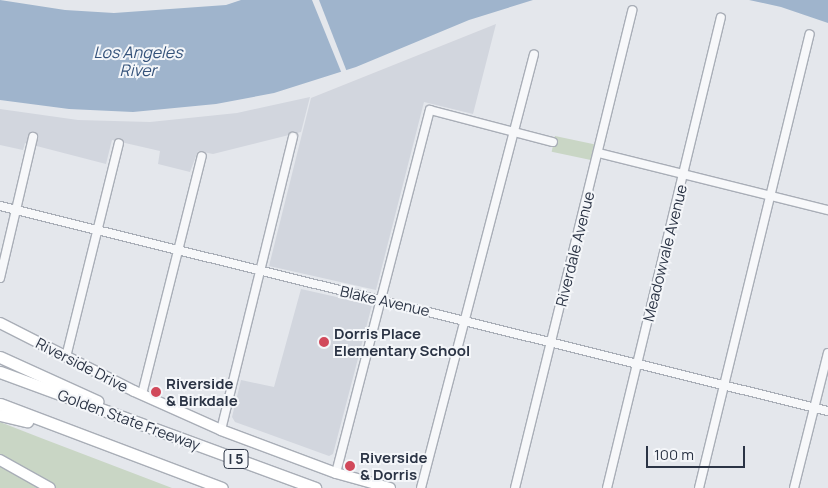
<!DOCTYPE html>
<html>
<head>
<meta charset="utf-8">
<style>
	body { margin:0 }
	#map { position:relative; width:828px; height:488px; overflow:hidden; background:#e4e7ec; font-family:Manrope,sans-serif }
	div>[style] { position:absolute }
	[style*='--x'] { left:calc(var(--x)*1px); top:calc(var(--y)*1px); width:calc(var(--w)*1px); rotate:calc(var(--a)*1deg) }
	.built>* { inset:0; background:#d2d6de }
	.green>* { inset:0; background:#c9d6c5; transform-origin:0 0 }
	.water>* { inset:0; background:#9fb4cc }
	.pier>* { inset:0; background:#e4e7ec }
	.roads { filter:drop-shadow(1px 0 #a9aeb7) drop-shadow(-1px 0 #a9aeb7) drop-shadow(0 1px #a9aeb7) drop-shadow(0 -1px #a9aeb7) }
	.minor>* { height:8px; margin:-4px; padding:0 4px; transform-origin:4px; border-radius:4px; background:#f7f8fa }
	.major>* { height:10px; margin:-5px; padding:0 5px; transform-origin:5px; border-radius:5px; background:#fff }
	.highway>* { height:11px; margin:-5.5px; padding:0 5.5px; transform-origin:5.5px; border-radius:5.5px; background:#fff }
	.dots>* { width:14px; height:14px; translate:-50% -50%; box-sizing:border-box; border:2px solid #f4f6f9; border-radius:50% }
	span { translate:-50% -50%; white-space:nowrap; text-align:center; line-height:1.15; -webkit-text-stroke:4px #f4f6f9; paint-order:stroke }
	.shield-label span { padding:1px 4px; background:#f4f6f9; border:1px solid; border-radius:4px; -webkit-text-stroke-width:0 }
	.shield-label { font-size:14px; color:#2b3445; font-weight:700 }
	.street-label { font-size:15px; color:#2b3445 }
	.poi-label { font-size:15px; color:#2b3445; font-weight:700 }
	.left { translate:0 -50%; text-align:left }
	.water-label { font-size:16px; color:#34527a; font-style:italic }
	.scale { position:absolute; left:646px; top:446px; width:99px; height:22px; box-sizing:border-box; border:2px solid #2b3445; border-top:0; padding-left:6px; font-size:15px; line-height:18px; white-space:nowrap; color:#2b3445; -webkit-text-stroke:4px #f4f6f9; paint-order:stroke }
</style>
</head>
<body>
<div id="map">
	<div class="built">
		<div style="clip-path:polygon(496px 24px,473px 114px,424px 102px,376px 290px,269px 266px,311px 98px)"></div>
		<div style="clip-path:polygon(310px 97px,301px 132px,213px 154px,198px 151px,190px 172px,158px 164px,160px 151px,112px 140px,106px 164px,25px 143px,23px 150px,0 145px,0 109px,78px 120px,150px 122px,237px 113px)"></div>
		<div style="clip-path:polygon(301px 289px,372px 305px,333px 454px,329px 456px,235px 422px,232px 417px,241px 380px,274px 387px)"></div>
	</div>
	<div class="green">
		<div style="left:555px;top:136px;width:40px;height:16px;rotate:12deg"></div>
		<div style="clip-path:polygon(0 422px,41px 438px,172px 488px,0 488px)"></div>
	</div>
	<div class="water">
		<div style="clip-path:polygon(0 0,65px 10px,114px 13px,226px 5px,241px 0,533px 0,469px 20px,356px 67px,274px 93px,216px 104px,133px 112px,69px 109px,0 100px)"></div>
		<div style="clip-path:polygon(749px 0,828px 0,828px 23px,781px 7px)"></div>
	</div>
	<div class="pier">
		<div style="clip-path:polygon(312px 0,319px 0,347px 72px,342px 74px)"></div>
	</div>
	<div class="roads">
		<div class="minor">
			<div style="--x:599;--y:153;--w:236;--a:14"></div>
			<div style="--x:0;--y:206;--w:853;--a:13.91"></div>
			<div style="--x:0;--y:278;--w:145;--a:-76.8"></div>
			<div style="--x:66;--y:357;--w:220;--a:-76.1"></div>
			<div style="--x:142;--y:394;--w:245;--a:-75.9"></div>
			<div style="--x:221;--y:430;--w:302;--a:-76.2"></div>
			<div style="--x:336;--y:473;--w:375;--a:-75.5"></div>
			<div style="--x:430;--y:110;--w:127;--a:14.6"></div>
			<div style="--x:421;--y:488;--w:448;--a:-75.4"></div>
			<div style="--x:515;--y:488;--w:492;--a:-76.2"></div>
			<div style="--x:607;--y:488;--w:484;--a:-76.4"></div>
			<div style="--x:699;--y:488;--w:467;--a:-76.3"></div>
			<div style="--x:794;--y:488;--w:139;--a:-75.9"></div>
		</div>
		<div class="major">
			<div style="--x:0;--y:323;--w:150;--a:26.9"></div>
			<div style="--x:134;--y:391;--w:95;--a:24.1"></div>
			<div style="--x:221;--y:430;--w:123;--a:20.5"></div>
			<div style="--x:336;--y:473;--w:56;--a:15.5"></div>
			<div style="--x:0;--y:460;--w:57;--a:29.2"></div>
		</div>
		<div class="highway">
			<div style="--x:0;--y:357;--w:107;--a:24.4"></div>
			<div style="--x:0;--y:372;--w:336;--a:20.2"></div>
			<div style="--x:0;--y:404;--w:237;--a:20.7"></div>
			<div style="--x:0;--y:415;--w:28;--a:13"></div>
		</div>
	</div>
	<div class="dots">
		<div style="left:324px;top:342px;background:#d1495b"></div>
		<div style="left:156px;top:392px;background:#d1495b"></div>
		<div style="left:350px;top:466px;background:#d1495b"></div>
	</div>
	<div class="shield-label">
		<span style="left:236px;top:459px">I 5</span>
	</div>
	<div class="street-label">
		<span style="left:575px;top:249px;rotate:-76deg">Riverdale Avenue</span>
		<span style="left:665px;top:253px;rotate:-76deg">Meadowvale Avenue</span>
		<span style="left:385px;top:301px;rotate:13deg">Blake Avenue</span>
		<span style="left:82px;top:365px;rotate:27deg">Riverside Drive</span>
		<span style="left:129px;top:420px;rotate:20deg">Golden State Freeway</span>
	</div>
	<div class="poi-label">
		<span class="left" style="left:334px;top:342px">Dorris Place<br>Elementary School</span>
		<span class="left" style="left:166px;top:392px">Riverside<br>&amp; Birkdale</span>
		<span class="left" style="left:360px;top:466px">Riverside<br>&amp; Dorris</span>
	</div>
	<div class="water-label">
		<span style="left:138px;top:61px">Los Angeles<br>River</span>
	</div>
	<div class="scale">100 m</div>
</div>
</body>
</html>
